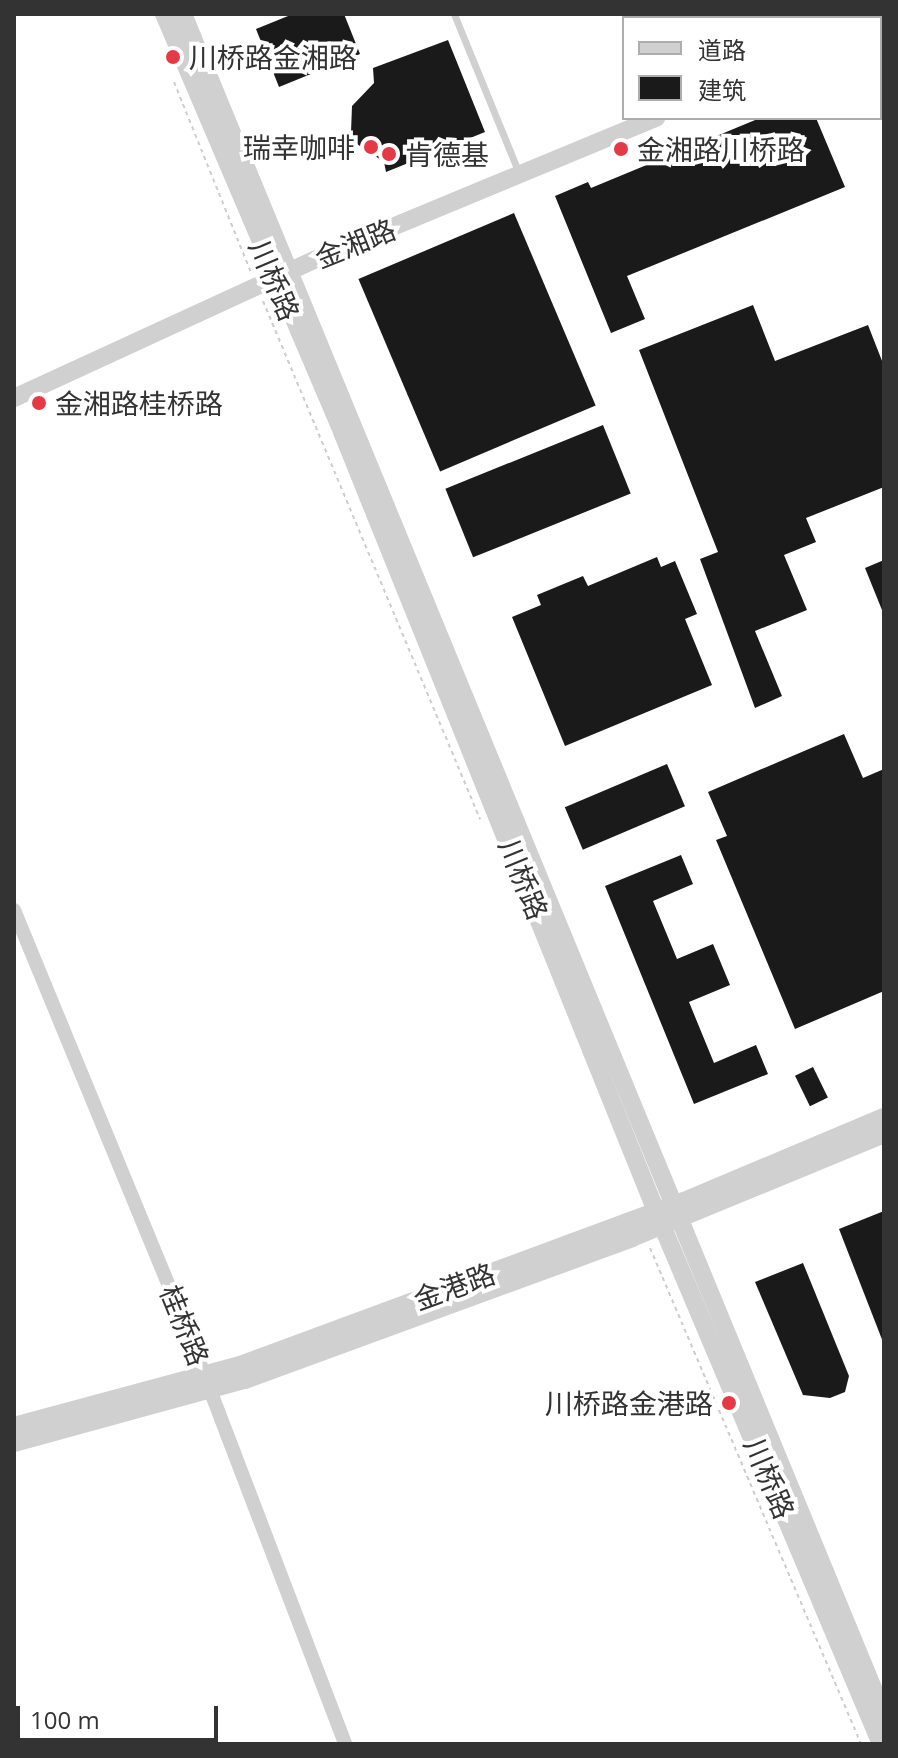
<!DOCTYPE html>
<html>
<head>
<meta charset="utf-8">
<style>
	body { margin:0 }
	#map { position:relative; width:898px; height:1758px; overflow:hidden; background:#fff; font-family:"Open Sans","Noto Sans SC",sans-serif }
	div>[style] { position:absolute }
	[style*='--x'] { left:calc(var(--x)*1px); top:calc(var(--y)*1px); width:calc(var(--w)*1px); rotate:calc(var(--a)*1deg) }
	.building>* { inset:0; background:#1a1a1a; transform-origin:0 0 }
	.path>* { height:2px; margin-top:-1px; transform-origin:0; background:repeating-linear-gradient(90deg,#cdcdcd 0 4px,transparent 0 8px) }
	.service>* { height:7px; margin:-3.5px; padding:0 3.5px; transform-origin:3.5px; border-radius:3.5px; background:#d0d0d0 }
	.minor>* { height:14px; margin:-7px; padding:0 7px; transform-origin:7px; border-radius:7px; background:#d0d0d0 }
	.tertiary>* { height:18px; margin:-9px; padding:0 9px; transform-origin:9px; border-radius:9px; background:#d0d0d0 }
	.dots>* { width:22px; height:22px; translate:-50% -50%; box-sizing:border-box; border:4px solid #fff; border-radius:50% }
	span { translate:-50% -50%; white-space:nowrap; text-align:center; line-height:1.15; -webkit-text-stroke:8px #fff; paint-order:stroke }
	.poi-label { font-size:28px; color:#333 }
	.left { translate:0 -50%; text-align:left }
	.right { translate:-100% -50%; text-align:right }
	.street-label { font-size:28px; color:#333 }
	.frame { position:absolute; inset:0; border:16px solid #333; pointer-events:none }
	.legend { position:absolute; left:622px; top:16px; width:260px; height:104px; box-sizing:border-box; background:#fff; border:2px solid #adadad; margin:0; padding:10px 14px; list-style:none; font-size:24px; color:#333 }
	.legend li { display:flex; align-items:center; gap:16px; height:40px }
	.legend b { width:40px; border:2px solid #adadad }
	.scale { position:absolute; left:16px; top:1706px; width:202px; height:36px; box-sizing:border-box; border:4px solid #333; border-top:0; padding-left:10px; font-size:24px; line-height:28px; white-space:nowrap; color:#333; -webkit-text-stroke:6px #fff; paint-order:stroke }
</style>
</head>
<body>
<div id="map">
	<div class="building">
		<div style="clip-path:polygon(293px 14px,344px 14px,360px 54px,279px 87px,256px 29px)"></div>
		<div style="clip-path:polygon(448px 40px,485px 132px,386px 172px,384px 162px,357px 144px,351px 132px,352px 106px,374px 83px,373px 68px)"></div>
		<div style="clip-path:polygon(760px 118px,816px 118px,845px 187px,627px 276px,645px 319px,611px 333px,555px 196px,588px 182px,591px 188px)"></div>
		<div style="left:514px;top:213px;width:209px;height:169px;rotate:67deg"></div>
		<div style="clip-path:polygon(753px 305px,775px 361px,868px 325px,884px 366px,884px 487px,806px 518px,816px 542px,784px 555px,807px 610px,755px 631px,782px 696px,755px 708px,700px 559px,718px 552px,639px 350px)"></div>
		<div style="left:603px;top:425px;width:74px;height:170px;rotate:68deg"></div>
		<div style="clip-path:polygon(657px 557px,661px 567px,675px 561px,697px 614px,685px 619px,712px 685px,565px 746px,512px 617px,541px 605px,537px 595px,583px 576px,588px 586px)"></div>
		<div style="clip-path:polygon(884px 560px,884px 615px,865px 568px)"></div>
		<div style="clip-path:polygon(844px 734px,863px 778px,884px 769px,884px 991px,795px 1029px,716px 840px,727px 836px,708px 792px)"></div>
		<div style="left:667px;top:764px;width:46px;height:111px;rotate:67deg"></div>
		<div style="clip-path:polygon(681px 855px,693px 884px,653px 901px,677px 959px,713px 944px,730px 985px,689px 1002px,714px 1063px,756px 1045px,768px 1074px,694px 1104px,605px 886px)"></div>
		<div style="left:813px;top:1067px;width:34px;height:20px;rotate:64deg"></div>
		<div style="clip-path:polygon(884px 1211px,884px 1342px,883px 1342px,839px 1229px)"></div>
		<div style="clip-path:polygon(803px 1263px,849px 1376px,845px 1392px,830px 1398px,803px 1395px,755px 1282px)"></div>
	</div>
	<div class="path">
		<div style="--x:174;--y:82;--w:206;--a:68"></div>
		<div style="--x:263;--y:301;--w:562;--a:67.27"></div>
		<div style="--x:650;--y:1248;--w:539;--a:66.95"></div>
	</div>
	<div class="service">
		<div style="--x:454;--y:14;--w:172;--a:67.8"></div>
	</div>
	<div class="minor">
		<div style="--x:844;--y:14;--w:4;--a:63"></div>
		<div style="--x:880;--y:101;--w:11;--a:68"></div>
		<div style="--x:14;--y:910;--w:465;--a:67.6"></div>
		<div style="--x:191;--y:1340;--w:432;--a:69.1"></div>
	</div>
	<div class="tertiary">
		<div style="--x:164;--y:14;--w:454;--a:66.9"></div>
		<div style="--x:342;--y:432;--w:840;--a:68.05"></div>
		<div style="--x:656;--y:1211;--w:579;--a:67.11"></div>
		<div style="--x:183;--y:14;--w:1840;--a:67.6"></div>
		<div style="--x:880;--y:28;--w:4;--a:-14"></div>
		<div style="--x:14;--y:398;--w:337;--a:-24.7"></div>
		<div style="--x:320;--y:257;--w:364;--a:-22.5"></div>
		<div style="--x:14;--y:1426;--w:237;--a:-15.1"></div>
		<div style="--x:243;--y:1364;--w:470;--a:-20.3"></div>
		<div style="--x:684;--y:1201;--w:217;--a:-22.8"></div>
		<div style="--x:14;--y:1443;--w:239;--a:-15.3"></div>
		<div style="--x:245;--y:1380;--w:412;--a:-20.1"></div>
		<div style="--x:632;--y:1238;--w:273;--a:-22.4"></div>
	</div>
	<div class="dots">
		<div style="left:173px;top:57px;background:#e63946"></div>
		<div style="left:371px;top:147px;background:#e63946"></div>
		<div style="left:621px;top:149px;background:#e63946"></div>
		<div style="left:389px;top:154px;background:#e63946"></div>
		<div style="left:39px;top:403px;background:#e63946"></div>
		<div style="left:729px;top:1403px;background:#e63946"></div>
	</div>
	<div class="poi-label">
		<span class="left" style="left:189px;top:57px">川桥路金湘路</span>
		<span class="right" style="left:355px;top:147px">瑞幸咖啡</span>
		<span class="left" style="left:637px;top:149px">金湘路川桥路</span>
		<span class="left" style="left:405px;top:154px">肯德基</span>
		<span class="left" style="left:55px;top:403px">金湘路桂桥路</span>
		<span class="right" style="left:713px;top:1403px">川桥路金港路</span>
	</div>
	<div class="street-label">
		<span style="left:355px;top:243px;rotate:-22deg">金湘路</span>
		<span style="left:275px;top:280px;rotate:67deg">川桥路</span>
		<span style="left:524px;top:879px;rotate:68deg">川桥路</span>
		<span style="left:454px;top:1286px;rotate:-20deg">金港路</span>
		<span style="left:185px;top:1325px;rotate:68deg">桂桥路</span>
		<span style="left:770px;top:1478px;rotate:67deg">川桥路</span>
	</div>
	<div class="frame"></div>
	<ul class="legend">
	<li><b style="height:10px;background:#d0d0d0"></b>道路</li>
	<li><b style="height:22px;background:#1a1a1a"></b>建筑</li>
	</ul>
	<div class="scale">100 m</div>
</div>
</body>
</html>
